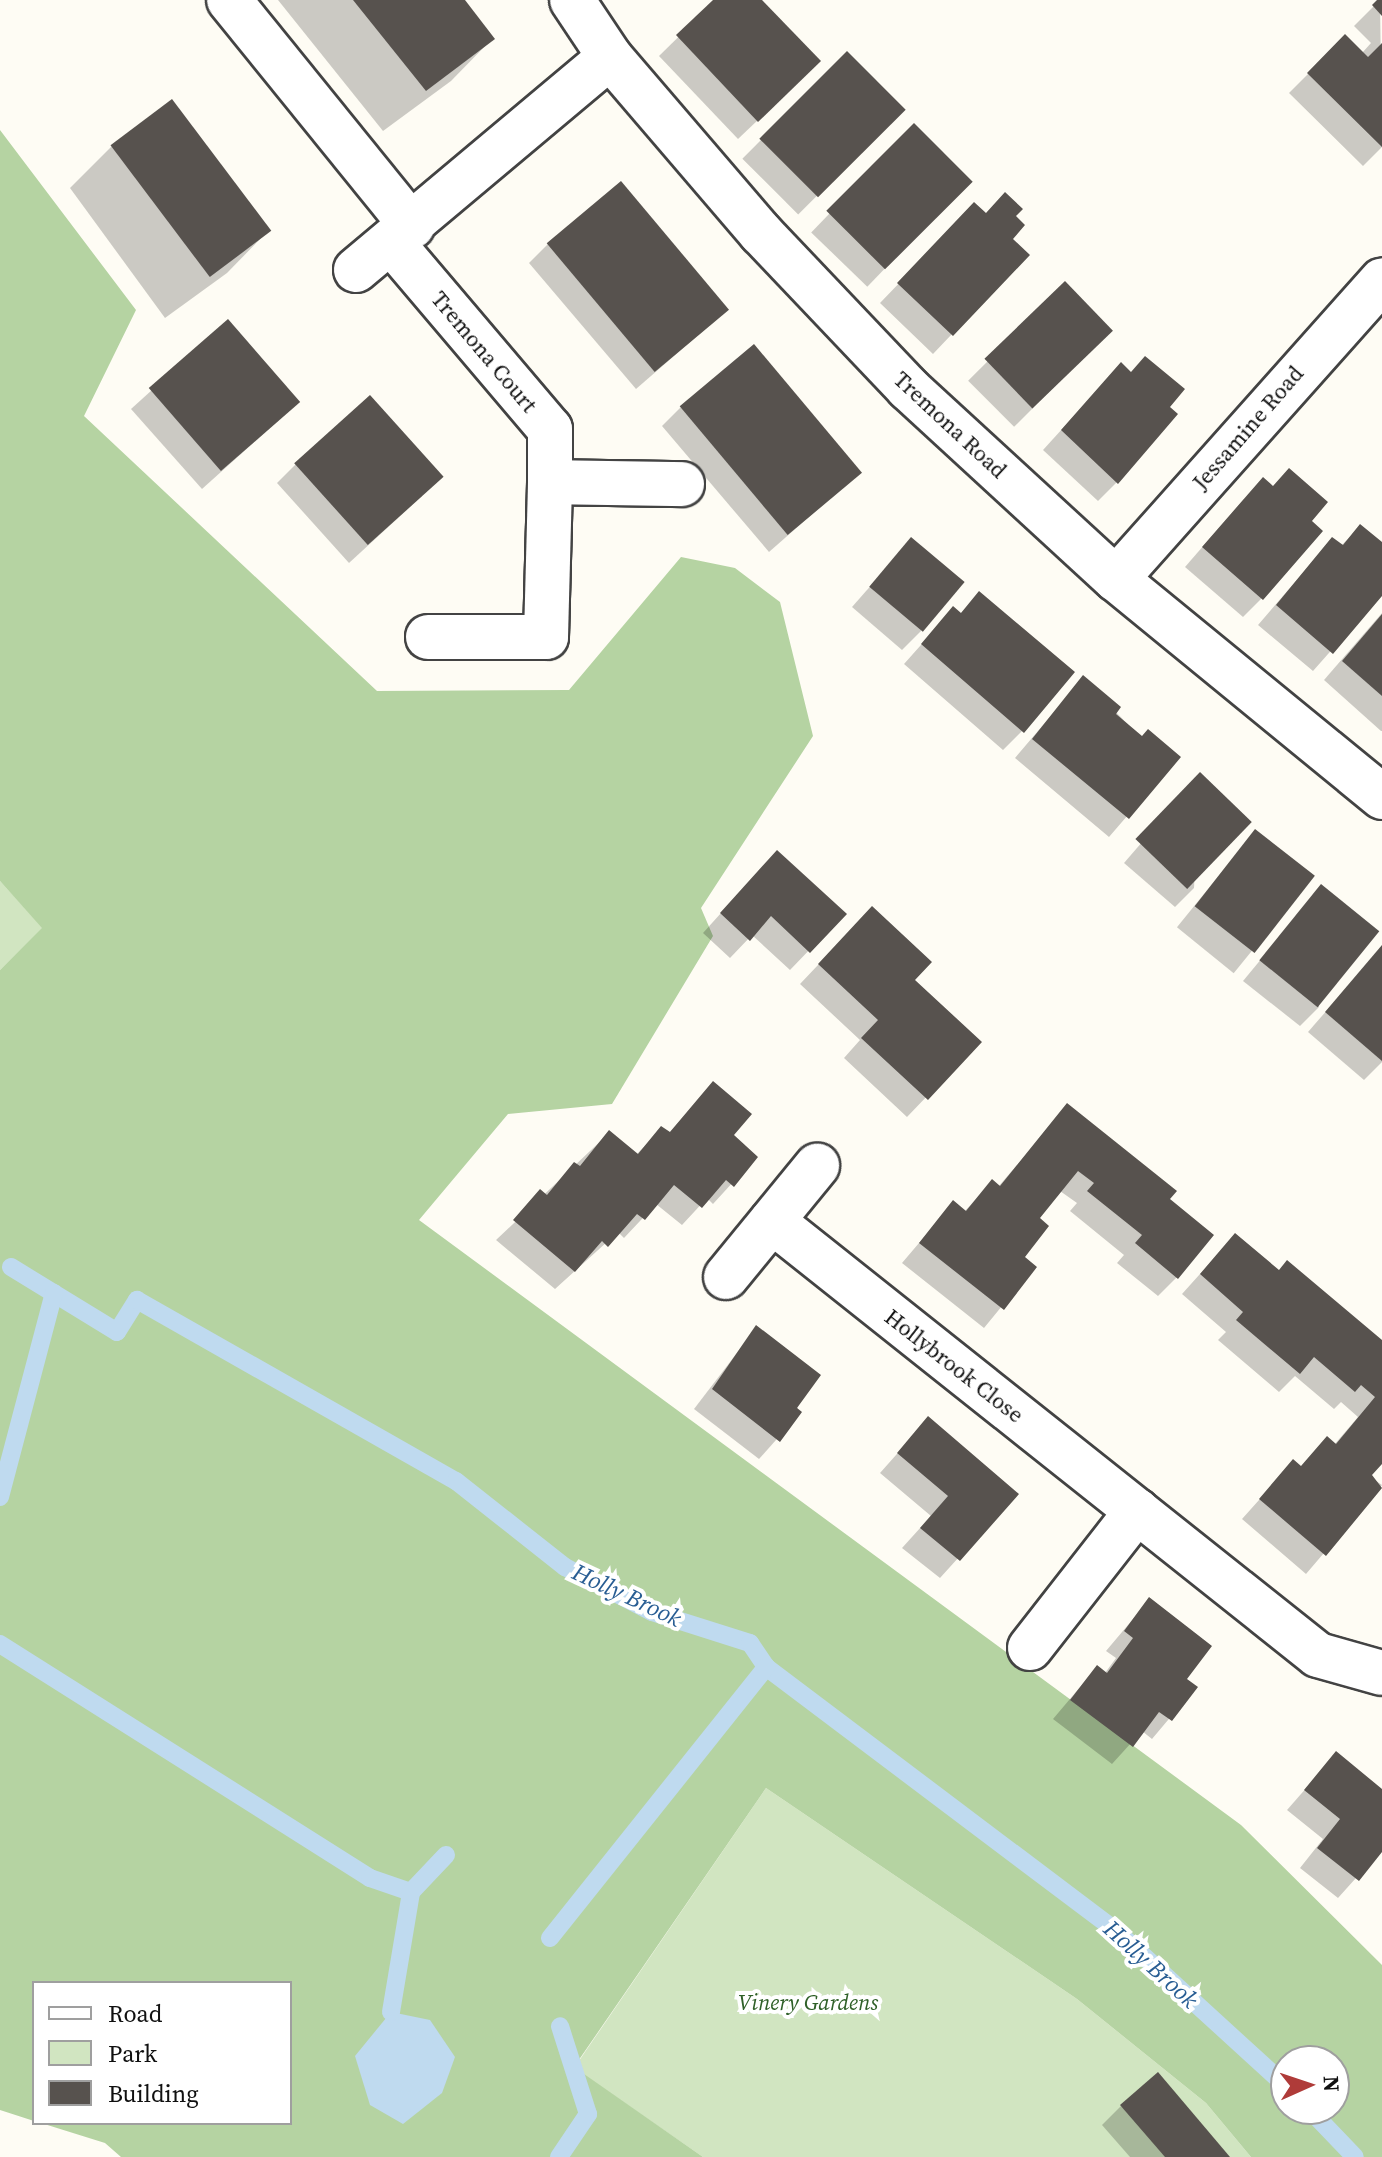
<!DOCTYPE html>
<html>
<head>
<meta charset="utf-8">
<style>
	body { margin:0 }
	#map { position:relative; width:1382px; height:2157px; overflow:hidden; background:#fefcf4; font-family:"Source Serif 4",serif }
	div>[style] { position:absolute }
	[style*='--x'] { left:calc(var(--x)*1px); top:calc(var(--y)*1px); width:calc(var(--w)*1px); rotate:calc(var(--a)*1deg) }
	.green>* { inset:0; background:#d1e5c1 }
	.forest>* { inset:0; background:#b5d3a2 }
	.water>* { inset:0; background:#bfdaef }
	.shadow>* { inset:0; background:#0003; transform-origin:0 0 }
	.stream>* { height:18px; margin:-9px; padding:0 9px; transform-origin:9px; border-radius:9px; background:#bfdaef }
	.building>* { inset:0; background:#57524e; transform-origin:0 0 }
	.roads { filter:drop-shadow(2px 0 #434343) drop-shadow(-2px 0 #434343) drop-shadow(0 2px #434343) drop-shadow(0 -2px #434343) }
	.minor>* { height:44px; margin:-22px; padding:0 22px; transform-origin:22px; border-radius:22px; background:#fff }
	span { translate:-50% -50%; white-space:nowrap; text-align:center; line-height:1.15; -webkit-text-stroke:8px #fff; paint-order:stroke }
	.street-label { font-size:22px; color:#101010 }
	.park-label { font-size:22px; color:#2f6028; font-style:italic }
	.water-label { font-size:24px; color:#285d93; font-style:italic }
	.legend { position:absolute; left:32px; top:1981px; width:260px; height:144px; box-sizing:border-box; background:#fff; border:2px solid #9f9f9f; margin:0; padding:10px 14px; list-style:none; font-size:24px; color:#101010 }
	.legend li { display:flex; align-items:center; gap:16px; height:40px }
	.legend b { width:40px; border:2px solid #9f9f9f }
	.north { position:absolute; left:1270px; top:2045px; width:80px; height:80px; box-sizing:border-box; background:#fff; border:2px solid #9f9f9f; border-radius:50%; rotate:87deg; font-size:22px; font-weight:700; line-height:32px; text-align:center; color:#101010 }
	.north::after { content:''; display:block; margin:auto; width:28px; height:36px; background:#af3b39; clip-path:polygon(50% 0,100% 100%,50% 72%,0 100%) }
</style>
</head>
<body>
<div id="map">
	<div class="green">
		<div style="clip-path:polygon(0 881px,43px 928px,0 970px)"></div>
		<div style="clip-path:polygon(766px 1788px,1077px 1999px,1206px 2103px,1251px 2157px,703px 2157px,574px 2068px)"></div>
	</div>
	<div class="forest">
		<div style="clip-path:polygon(evenodd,0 130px,136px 310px,84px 416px,377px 691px,569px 690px,681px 557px,735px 568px,780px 602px,813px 736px,701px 908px,713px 936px,612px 1104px,508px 1114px,419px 1220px,1241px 1825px,1382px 1965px,1382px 2157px,1251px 2157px,1206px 2103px,1077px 1999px,766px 1788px,574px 2067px,703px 2157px,121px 2157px,105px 2143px,41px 2123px,290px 2123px,290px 1983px,34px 1983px,34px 2121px,0 2110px,0 970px,42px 928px,0 881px,0 130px,1286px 2061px,1334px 2061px,1334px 2109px,1286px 2109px,1286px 2061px)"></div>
	</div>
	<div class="water">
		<div style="clip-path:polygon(391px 2012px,430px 2020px,455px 2057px,442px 2093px,403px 2124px,370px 2105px,355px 2056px)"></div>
	</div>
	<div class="shadow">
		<div style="clip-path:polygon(278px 0,462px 0,492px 39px,451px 81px,383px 131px)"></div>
		<div style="clip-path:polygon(716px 0,759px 0,800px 80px,738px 139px,659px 56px)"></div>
		<div style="clip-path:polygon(1380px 0,1382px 147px,1363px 166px,1289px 93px,1345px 37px,1362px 53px,1371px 43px,1354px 26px)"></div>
		<div style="left:847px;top:54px;width:79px;height:148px;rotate:45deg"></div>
		<div style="left:914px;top:126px;width:78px;height:148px;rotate:44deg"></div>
		<div style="clip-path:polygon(112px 146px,268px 231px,227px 273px,165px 318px,70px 188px)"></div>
		<div style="clip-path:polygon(985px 215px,1013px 216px,1010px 239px,1027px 255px,933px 354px,880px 303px,956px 224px)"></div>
		<div style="clip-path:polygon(548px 244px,727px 310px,636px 389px,529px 263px)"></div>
		<div style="left:1065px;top:284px;width:65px;height:137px;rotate:45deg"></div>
		<div style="clip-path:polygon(227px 322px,279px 420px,202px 489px,131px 409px)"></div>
		<div style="clip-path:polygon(1130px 374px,1117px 482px,1098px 501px,1043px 450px,1103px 384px)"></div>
		<div style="clip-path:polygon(681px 407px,859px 473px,769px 552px,662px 426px)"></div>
		<div style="clip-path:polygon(296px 464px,422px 496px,349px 563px,277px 483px)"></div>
		<div style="clip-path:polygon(1244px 499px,1309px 521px,1262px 598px,1243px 617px,1185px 567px)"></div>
		<div style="clip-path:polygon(1360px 526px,1382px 544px,1382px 593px,1313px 671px,1258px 625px,1332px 539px,1341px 546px)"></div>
		<div style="clip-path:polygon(911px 540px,921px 631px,902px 650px,852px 607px)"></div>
		<div style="clip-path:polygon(980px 594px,1022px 731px,1003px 750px,904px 664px,953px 609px,960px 614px)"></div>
		<div style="clip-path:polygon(1382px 613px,1382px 731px,1381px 731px,1324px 680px)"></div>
		<div style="clip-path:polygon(1083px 678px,1141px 738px,1178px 757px,1109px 837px,1015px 758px)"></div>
		<div style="clip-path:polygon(1200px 775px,1194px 888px,1175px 907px,1124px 863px)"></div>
		<div style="left:1255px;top:831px;width:73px;height:124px;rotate:39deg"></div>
		<div style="clip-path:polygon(758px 872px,844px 914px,790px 970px,752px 935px,730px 958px,703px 933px)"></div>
		<div style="clip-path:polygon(1321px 887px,1319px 1007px,1300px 1026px,1243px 981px)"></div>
		<div style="clip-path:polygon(853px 928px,979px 1042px,907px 1117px,844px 1058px,860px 1040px,800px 984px)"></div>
		<div style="clip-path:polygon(1382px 947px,1382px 1062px,1364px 1080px,1308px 1032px)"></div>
		<div style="clip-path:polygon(713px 1084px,731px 1136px,756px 1157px,713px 1204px,707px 1198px,682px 1225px,656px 1204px,624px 1238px,618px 1232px,555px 1289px,496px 1240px,609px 1133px,636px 1155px,661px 1129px,668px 1134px)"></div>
		<div style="clip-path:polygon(1068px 1106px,1167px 1200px,1177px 1277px,1158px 1296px,1117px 1263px,1124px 1255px,1070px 1211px,1077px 1203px,1060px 1191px,1037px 1219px,1022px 1258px,1034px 1267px,984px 1328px,902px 1263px,953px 1203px,964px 1212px,992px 1182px,998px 1187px)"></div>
		<div style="clip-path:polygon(1235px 1235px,1278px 1272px,1382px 1343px,1382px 1461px,1369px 1476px,1382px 1485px,1306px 1574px,1242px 1519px,1293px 1462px,1300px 1468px,1334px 1445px,1358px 1417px,1341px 1402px,1334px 1409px,1295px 1376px,1279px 1392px,1218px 1340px,1226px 1332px,1182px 1294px)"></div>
		<div style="clip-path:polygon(756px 1328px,800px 1413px,759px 1459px,694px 1409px)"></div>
		<div style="clip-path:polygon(928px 1419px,1016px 1494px,940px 1578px,902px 1548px,931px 1516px,880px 1473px)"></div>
		<div style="clip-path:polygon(1149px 1600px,1184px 1680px,1195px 1688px,1152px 1739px,1142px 1731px,1112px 1764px,1053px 1719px,1097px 1667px,1105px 1673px,1116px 1658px,1106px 1651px)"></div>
		<div style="clip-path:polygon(1336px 1754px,1382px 1792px,1382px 1849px,1338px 1898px,1300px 1868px,1323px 1839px,1287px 1810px)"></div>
		<div style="clip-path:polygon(1121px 2106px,1227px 2157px,1130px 2157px,1102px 2125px)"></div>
	</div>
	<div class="stream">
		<div style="--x:11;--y:1267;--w:124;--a:31.5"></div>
		<div style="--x:117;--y:1332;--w:38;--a:-58"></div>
		<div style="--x:137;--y:1300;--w:367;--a:29.6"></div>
		<div style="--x:456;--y:1481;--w:139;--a:38.3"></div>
		<div style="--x:565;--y:1567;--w:98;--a:27.3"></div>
		<div style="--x:652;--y:1612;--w:103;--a:17.6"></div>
		<div style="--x:750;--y:1643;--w:29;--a:56"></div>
		<div style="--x:766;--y:1667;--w:436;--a:37"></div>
		<div style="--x:1114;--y:1929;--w:233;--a:42.4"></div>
		<div style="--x:0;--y:1497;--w:211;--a:-75.2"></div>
		<div style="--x:0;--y:1644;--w:438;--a:32.3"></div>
		<div style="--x:370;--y:1878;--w:43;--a:18.9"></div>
		<div style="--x:411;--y:1892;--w:51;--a:-46.6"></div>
		<div style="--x:550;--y:1938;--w:347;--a:-51.4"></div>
		<div style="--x:391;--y:2012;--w:122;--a:-80.5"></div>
		<div style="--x:1309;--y:2109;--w:66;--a:46.2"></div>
		<div style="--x:559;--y:2157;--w:52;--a:-56"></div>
		<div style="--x:588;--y:2114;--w:92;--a:-107.7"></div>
	</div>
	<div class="building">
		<div style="clip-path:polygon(353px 0,465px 0,495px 39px,426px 91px)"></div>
		<div style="clip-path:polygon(713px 0,762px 0,821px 61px,758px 122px,676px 35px)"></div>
		<div style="clip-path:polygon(1377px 0,1382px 0,1382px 16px,1372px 5px)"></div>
		<div style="clip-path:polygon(1345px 34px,1368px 57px,1382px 43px,1382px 147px,1307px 73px)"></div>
		<div style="left:847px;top:51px;width:83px;height:124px;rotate:45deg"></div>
		<div style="left:172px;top:99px;width:165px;height:77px;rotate:53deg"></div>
		<div style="left:914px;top:123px;width:83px;height:124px;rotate:45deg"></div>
		<div style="left:621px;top:181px;width:168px;height:97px;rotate:50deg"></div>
		<div style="clip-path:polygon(1005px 192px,1023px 209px,1016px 216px,1025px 225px,1013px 239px,1030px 255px,953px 336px,897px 283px,974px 202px,986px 213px)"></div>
		<div style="left:1065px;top:281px;width:69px;height:112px;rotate:46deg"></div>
		<div style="left:228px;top:319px;width:110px;height:105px;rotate:49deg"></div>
		<div style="left:754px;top:344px;width:168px;height:97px;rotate:50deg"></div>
		<div style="clip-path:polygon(1145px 356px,1185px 389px,1170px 407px,1178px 414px,1118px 484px,1061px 430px,1121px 362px,1131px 372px)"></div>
		<div style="left:370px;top:395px;width:110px;height:102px;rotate:48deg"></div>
		<div style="clip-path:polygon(1289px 468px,1328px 502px,1312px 521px,1323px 531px,1263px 600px,1202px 547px,1263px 477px,1273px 486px)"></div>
		<div style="clip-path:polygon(1360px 524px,1382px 542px,1382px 596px,1333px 654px,1276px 605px,1332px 537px,1343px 545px)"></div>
		<div style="left:911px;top:537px;width:70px;height:65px;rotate:40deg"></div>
		<div style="clip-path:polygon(979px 591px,1075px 672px,1024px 733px,921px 644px,953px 606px,961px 613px)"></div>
		<div style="clip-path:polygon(1382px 614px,1382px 696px,1342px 661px)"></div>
		<div style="clip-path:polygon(1083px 675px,1121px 707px,1116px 714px,1142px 736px,1148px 729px,1181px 757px,1129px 819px,1032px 739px)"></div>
		<div style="left:1200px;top:772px;width:72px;height:93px;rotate:44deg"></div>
		<div style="left:1255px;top:829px;width:76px;height:98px;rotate:38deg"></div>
		<div style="clip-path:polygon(777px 850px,847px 914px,810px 953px,771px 916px,750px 941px,720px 913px)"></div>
		<div style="left:1321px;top:884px;width:75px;height:98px;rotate:39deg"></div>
		<div style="clip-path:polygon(872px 906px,932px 962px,915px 980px,982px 1042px,928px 1100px,861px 1038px,878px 1020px,818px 964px)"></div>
		<div style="clip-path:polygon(1382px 945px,1382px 1061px,1325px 1012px)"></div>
		<div style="clip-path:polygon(713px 1081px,752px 1114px,734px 1135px,758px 1157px,734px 1187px,726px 1180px,702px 1208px,674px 1185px,645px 1220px,637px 1214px,608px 1247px,602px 1241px,575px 1272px,513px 1220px,540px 1189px,547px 1195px,574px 1162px,580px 1166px,609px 1130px,638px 1154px,661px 1126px,670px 1132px)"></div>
		<div style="clip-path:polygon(1067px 1103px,1177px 1191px,1170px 1199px,1214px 1235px,1178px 1279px,1135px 1243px,1142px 1235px,1087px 1191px,1094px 1183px,1078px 1171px,1040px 1218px,1049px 1226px,1025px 1257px,1037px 1267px,1004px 1310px,919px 1243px,953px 1200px,966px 1211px,992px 1179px,1000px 1186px)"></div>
		<div style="clip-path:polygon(1235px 1233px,1279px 1270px,1287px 1260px,1382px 1340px,1382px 1464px,1372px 1475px,1382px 1488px,1326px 1556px,1259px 1499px,1293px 1459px,1301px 1466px,1327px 1436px,1336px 1444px,1375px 1397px,1361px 1385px,1355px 1392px,1314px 1357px,1300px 1374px,1236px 1320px,1243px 1312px,1200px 1274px)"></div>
		<div style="clip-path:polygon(756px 1325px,821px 1375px,797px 1408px,802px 1412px,780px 1442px,712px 1389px)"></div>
		<div style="clip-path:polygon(928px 1416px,1019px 1494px,960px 1561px,920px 1528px,948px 1496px,897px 1453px)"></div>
		<div style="clip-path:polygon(1149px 1597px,1212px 1646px,1187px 1679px,1198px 1687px,1172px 1721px,1159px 1712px,1133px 1747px,1070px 1700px,1097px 1665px,1107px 1673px,1133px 1638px,1124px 1631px)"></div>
		<div style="clip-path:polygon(1336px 1751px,1382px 1789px,1382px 1852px,1359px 1881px,1317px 1848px,1340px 1819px,1304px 1790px)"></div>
		<div style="clip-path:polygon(1158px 2072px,1230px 2157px,1165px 2157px,1120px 2105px)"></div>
	</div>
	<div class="roads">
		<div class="minor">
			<div style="--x:229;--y:0;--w:291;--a:51"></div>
			<div style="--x:572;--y:0;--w:69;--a:56.3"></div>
			<div style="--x:610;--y:57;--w:232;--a:49.4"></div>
			<div style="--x:761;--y:233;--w:214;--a:46.5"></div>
			<div style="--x:908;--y:388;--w:282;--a:42.6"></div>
			<div style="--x:1116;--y:579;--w:344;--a:39.3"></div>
			<div style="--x:392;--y:243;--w:244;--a:49.7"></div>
			<div style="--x:550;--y:429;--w:53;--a:90"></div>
			<div style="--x:550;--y:482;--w:132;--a:0.9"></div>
			<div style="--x:356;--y:270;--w:331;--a:-40"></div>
			<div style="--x:1116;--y:579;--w:400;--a:-48.3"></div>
			<div style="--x:428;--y:637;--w:118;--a:0"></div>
			<div style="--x:546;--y:637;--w:155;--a:-88.5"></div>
			<div style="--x:772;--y:1221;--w:697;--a:38.48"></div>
			<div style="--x:1318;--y:1655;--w:66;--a:15.7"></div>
			<div style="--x:726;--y:1277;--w:144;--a:-50.7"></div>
			<div style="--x:1030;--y:1648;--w:174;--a:-52"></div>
		</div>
	</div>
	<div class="street-label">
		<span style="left:484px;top:352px;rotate:50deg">Tremona Court</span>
		<span style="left:950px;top:425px;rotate:43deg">Tremona Road</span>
		<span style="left:1248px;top:428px;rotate:-49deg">Jessamine Road</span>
		<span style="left:954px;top:1366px;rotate:38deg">Hollybrook Close</span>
	</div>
	<div class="park-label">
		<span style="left:808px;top:2003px">Vinery Gardens</span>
	</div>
	<div class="water-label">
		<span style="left:627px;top:1595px;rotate:25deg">Holly Brook</span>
		<span style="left:1151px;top:1964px;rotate:42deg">Holly Brook</span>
	</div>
	<ul class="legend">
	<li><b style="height:10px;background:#fff"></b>Road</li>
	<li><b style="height:22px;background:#d1e5c1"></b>Park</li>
	<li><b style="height:22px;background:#57524e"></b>Building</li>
	</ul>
	<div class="north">N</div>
</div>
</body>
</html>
